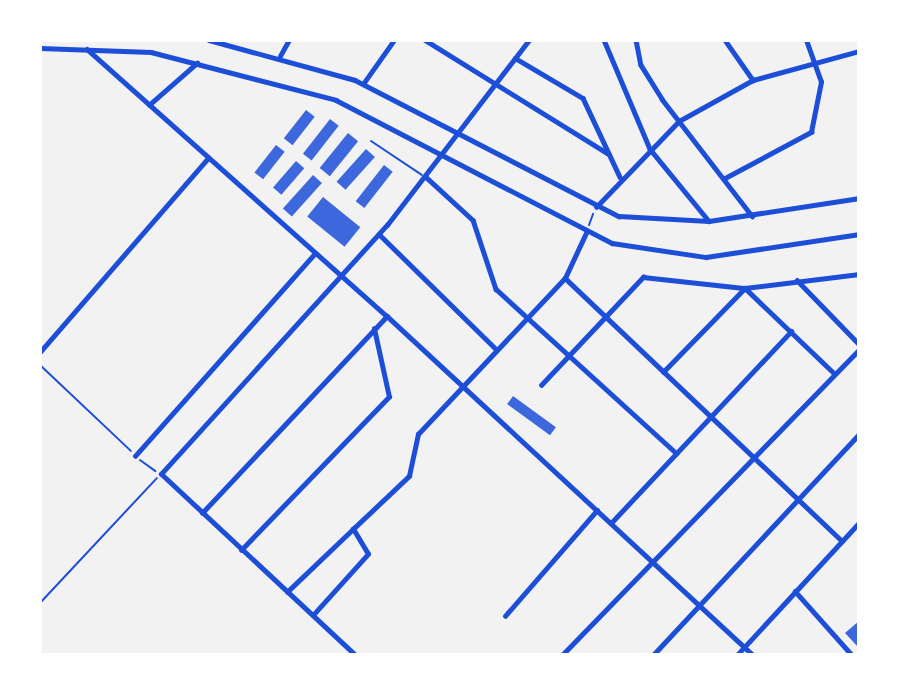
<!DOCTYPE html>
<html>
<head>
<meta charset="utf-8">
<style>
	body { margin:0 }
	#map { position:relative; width:899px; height:695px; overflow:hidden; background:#f2f2f2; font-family:Arial,sans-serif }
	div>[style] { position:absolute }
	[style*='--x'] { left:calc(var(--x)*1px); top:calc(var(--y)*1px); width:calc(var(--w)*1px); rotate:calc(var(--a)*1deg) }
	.building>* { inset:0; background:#3d67dc; transform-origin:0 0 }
	.path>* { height:2px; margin:-1px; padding:0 1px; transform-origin:1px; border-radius:1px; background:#1d4ed8 }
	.service>* { height:2px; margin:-1px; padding:0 1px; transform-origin:1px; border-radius:1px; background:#1d4ed8 }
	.minor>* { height:4.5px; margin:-2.25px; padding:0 2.25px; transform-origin:2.25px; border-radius:2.25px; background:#1d4ed8 }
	span { translate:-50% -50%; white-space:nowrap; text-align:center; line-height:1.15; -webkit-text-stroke:5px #fff; paint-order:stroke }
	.frame { position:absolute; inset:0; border:42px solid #fff; pointer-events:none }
</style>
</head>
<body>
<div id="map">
	<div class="building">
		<div style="left:306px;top:110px;width:11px;height:36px;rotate:38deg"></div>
		<div style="left:330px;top:119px;width:11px;height:44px;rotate:38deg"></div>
		<div style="left:348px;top:133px;width:13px;height:45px;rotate:39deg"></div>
		<div style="left:276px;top:145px;width:11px;height:35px;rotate:38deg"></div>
		<div style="left:366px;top:149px;width:12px;height:44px;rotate:42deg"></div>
		<div style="left:296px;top:161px;width:11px;height:35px;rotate:41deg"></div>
		<div style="left:384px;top:165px;width:11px;height:46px;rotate:38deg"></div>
		<div style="left:313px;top:175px;width:12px;height:45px;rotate:42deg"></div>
		<div style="left:323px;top:197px;width:48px;height:25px;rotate:39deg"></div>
		<div style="left:513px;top:396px;width:53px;height:10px;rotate:36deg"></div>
		<div style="clip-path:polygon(859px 621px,859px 648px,845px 633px)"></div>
	</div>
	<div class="path">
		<div style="--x:589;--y:225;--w:12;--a:-70"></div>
		<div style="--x:40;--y:365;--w:125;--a:43.4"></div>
		<div style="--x:140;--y:460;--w:19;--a:36"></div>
		<div style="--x:40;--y:603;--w:171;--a:-46.9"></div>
	</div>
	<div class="service">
		<div style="--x:371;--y:141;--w:61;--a:33.7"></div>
	</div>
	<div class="minor">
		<div style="--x:209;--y:40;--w:151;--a:15.3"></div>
		<div style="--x:355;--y:80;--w:297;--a:27.3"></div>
		<div style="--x:619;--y:216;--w:90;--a:3.2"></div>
		<div style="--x:709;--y:221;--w:152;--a:-8.7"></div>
		<div style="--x:425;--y:40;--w:216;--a:31.8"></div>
		<div style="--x:604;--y:40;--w:118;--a:67.1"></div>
		<div style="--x:650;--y:149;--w:93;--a:50.7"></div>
		<div style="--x:636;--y:40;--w:25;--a:79"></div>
		<div style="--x:641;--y:65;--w:40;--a:58"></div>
		<div style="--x:662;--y:99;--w:148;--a:52.4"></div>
		<div style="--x:725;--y:40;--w:49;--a:55"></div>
		<div style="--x:40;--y:48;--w:111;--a:2.1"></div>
		<div style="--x:151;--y:52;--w:191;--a:14.5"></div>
		<div style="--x:336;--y:100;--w:311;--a:27.4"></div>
		<div style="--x:612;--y:243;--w:95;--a:8.5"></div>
		<div style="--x:706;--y:257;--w:155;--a:-8.5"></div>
		<div style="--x:87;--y:49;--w:402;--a:41.7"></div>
		<div style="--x:387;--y:316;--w:499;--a:42.8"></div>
		<div style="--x:280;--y:56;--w:18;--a:-61"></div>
		<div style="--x:515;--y:58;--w:79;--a:30.5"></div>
		<div style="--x:583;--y:98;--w:87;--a:64.9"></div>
		<div style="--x:363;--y:84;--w:54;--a:-54.8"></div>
		<div style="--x:149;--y:105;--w:64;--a:-41.2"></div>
		<div style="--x:426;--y:177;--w:64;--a:42.5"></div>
		<div style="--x:473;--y:220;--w:73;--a:71.6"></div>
		<div style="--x:496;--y:289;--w:244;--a:42.3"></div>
		<div style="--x:725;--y:178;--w:98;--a:-28.1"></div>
		<div style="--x:811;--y:132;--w:51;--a:-78.7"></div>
		<div style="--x:821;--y:82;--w:45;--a:-109.7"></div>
		<div style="--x:596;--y:207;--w:120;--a:-46"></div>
		<div style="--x:679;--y:121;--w:85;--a:-29"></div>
		<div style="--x:753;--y:80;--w:110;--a:-15.3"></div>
		<div style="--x:379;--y:234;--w:163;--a:44.5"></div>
		<div style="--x:565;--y:278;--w:382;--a:43.5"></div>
		<div style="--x:797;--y:280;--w:89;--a:45.9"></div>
		<div style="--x:40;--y:352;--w:257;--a:-49.1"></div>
		<div style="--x:663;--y:372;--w:117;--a:-45.7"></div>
		<div style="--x:745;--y:288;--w:123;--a:43.7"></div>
		<div style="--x:541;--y:385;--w:149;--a:-46.6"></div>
		<div style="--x:643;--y:277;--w:103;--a:6.2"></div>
		<div style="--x:745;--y:288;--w:115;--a:-7"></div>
		<div style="--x:135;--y:456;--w:271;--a:-48.4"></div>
		<div style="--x:202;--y:513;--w:270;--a:-46.8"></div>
		<div style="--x:611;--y:523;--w:263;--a:-46.8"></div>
		<div style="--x:241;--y:550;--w:213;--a:-46"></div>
		<div style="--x:389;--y:397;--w:70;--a:-102.4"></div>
		<div style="--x:795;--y:591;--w:86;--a:48.3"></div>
		<div style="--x:287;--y:592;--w:91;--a:-43.7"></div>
		<div style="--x:313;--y:615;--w:82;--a:-48"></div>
		<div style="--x:368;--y:554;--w:29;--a:-121"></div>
		<div style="--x:353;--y:529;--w:77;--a:-43.4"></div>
		<div style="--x:409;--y:476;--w:43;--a:-77.9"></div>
		<div style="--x:418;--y:434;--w:214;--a:-46.7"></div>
		<div style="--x:565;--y:278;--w:50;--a:-65"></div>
		<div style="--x:505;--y:616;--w:140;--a:-49"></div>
		<div style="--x:355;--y:655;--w:265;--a:-137"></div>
		<div style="--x:161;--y:474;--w:336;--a:-47.8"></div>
		<div style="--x:387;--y:225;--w:233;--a:-52.5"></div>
		<div style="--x:562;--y:655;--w:426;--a:-45.8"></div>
		<div style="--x:653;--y:655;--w:302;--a:-47"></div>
		<div style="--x:737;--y:655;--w:180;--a:-47.3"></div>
	</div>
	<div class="frame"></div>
</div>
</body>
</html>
